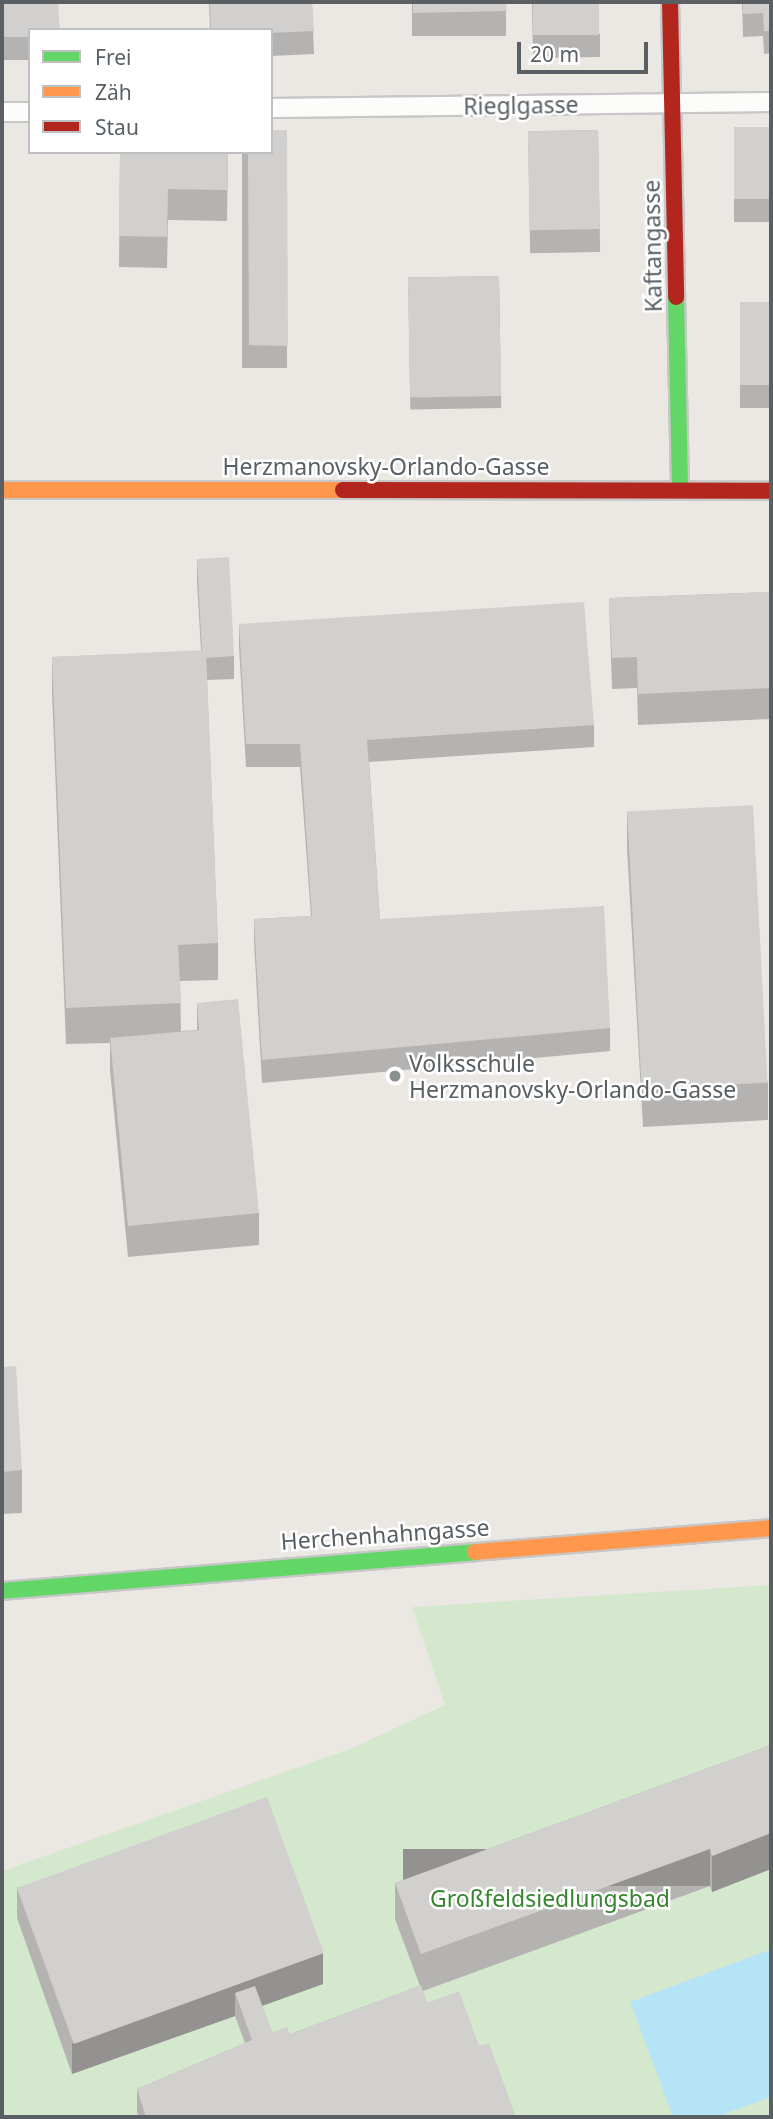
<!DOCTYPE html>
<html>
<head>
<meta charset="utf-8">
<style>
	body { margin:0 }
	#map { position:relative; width:773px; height:2119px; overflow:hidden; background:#ebe8e4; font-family:"Noto Sans",sans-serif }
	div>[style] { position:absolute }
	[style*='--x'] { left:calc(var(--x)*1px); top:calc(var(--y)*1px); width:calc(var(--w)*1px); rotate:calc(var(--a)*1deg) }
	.green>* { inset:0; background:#d4e8cd }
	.water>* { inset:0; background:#b6e4f7 }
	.roads { filter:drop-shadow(2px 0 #c7c7c7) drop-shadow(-2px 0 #c7c7c7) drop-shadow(0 2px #c7c7c7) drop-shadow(0 -2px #c7c7c7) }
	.lane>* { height:18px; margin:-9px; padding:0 9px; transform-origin:9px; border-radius:9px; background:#fcfcfb }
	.fast>* { height:16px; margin:-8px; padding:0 8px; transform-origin:8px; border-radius:8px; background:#63d668 }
	.slow>* { height:16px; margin:-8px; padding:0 8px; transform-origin:8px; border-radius:8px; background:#ff974d }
	.jam>* { height:16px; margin:-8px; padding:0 8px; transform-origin:8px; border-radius:8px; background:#b3261e }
	.wall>* { inset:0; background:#b5b3b1; transform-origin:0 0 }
	.shaded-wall>* { inset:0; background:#939290; transform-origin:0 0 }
	.building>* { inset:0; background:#d2d0ce; transform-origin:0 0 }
	.dots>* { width:19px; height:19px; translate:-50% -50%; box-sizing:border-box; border:4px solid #fff; border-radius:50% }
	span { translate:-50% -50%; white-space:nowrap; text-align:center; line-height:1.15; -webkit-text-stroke:5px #fff; paint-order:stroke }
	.street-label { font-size:23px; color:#595f63 }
	.poi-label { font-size:23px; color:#595f63 }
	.left { translate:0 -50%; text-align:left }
	.park-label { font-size:23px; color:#35862e }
	.frame { position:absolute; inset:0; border:4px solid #595f63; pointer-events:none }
	.legend { position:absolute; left:28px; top:28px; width:245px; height:126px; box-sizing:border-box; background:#fff; border:2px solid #bdbfc1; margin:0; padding:9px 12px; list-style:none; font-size:21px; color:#595f63 }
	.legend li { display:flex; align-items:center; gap:14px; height:35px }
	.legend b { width:35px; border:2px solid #bdbfc1 }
	.scale { position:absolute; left:517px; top:42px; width:131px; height:32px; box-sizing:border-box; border:4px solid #595f63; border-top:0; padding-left:9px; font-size:21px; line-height:24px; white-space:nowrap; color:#595f63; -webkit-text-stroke:5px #fff; paint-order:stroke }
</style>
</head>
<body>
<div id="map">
	<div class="green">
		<div style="clip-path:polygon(771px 1585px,771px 2117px,2px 2117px,2px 1871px,350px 1749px,445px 1705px,412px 1607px)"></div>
	</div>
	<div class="water">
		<div style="clip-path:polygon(771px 1949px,771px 2097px,716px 2117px,673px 2117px,630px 2002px)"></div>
	</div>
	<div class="roads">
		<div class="lane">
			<div style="--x:271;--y:108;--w:500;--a:-0.69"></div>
			<div style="--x:2;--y:112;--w:28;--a:0"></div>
		</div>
		<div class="fast">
			<div style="--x:676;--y:297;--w:192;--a:88.8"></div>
			<div style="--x:2;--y:1591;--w:475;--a:-4.7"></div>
		</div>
		<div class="slow">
			<div style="--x:2;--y:490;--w:341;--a:0"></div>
			<div style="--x:475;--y:1552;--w:297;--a:-4.6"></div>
		</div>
		<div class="jam">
			<div style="--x:670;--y:2;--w:295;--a:88.8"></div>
			<div style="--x:343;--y:490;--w:428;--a:0.1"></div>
		</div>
	</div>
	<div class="wall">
		<div style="clip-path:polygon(2px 2px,30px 30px,30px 60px,2px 60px)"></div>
		<div style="clip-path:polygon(209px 2px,312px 2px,314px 54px,271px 56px,271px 30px,210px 30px)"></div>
		<div style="left:412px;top:2px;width:94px;height:34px"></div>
		<div style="clip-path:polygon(532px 2px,600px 34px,600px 57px,533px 58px)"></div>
		<div style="clip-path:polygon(742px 2px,771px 2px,771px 53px,764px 54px,763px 36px,743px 37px)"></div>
		<div style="left:771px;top:127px;width:95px;height:37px;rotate:90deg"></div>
		<div style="left:287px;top:130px;width:238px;height:45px;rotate:90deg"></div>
		<div style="left:598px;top:130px;width:122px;height:70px;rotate:89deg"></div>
		<div style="clip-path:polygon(120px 152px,228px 152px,227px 221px,168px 220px,167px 268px,119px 267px)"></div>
		<div style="left:499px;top:276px;width:132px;height:91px;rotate:89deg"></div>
		<div style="left:740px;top:302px;width:31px;height:106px"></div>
		<div style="clip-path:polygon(197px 559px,234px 656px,234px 679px,207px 680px,218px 943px,218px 980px,180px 981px,181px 1031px,197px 1030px,197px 1003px,259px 1213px,259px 1245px,128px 1257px,110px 1070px,110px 1043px,66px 1044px,52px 693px,52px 657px,201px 651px,197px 582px)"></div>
		<div style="clip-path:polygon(771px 592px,771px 719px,638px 725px,637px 688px,612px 689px,609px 598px)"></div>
		<div style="clip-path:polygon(239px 624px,594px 725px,594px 747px,369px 762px,380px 919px,610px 1028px,610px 1051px,262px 1083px,254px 942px,254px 919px,311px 916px,300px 767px,246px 767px,239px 647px)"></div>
		<div style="clip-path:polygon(627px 812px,768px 1083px,768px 1120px,643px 1127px,627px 848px)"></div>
		<div style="clip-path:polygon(2px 1367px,22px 1470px,22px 1513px,2px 1514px)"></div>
		<div style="clip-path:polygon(771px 1745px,771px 1869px,712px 1892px,710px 1886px,423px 1991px,427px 2003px,479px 2046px,516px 2117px,139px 2117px,137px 2112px,137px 2089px,245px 2043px,235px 2016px,72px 2074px,17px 1918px,17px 1887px,323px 1984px,262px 2006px,272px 2032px,290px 2034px,420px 1986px,395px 1919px,395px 1883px)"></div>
	</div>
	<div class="shaded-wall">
		<div style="clip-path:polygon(771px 1833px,771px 1869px,712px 1892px,712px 1856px)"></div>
		<div style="left:710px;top:1849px;width:37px;height:307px;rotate:90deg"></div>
		<div style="clip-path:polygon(323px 1953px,323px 1984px,242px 2013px,235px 1993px,235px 2016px,72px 2074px,72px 2043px)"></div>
	</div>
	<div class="building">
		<div style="clip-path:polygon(2px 2px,58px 2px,60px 30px,30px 30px,30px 37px,2px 37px)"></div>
		<div style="clip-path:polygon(210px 2px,312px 2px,314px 31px,271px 33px,271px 30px,211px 30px)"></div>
		<div style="clip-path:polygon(413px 2px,506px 2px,507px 11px,413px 13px)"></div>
		<div style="left:533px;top:2px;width:66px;height:33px"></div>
		<div style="clip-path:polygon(743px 2px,771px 2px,771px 31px,764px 31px,763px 13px,743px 14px)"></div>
		<div style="left:771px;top:127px;width:72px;height:37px;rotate:90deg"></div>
		<div style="clip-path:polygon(271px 130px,287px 130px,288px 346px,249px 345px,248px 152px,271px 152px)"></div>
		<div style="left:598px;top:130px;width:99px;height:70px;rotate:89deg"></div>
		<div style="clip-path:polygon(120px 152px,228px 152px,227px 190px,168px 189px,167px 237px,119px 236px)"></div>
		<div style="left:499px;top:276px;width:120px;height:91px;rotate:89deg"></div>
		<div style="left:740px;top:302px;width:31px;height:83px"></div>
		<div style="clip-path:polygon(229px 557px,234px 656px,206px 658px,206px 650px,202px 651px,197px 559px)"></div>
		<div style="clip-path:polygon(771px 592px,771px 688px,638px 694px,637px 657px,612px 658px,609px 598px)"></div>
		<div style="clip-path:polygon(584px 602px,594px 725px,367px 740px,380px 919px,604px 906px,610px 1028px,262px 1060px,254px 919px,312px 916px,300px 744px,246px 744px,239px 624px)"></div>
		<div style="clip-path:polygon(206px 650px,218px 943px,178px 945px,181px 1003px,66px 1008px,52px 657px)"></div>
		<div style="left:753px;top:805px;width:278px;height:126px;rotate:87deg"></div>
		<div style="clip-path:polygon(238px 999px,259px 1213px,128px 1226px,110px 1038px,199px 1030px,197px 1003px)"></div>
		<div style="clip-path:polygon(16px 1366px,22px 1470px,2px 1472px,2px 1367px)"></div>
		<div style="clip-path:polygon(771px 1745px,771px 1833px,712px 1856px,710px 1849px,421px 1954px,395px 1883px)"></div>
		<div style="left:267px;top:1797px;width:166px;height:266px;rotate:70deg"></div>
		<div style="clip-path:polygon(421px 1985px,427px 2003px,459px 1991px,479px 2046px,489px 2043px,516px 2117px,146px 2117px,137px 2089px,252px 2040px,235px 1993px,255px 1986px,272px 2032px,287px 2027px,290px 2034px)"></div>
	</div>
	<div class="dots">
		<div style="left:395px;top:1076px;background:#8c8f90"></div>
	</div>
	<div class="street-label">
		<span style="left:521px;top:105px;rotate:-1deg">Rieglgasse</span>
		<span style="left:652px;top:246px;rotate:-91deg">Kaftangasse</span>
		<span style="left:386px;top:466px">Herzmanovsky-Orlando-Gasse</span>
		<span style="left:385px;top:1534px;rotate:-4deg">Herchenhahngasse</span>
	</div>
	<div class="poi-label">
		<span class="left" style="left:409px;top:1076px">Volksschule<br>Herzmanovsky-Orlando-Gasse</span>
	</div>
	<div class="park-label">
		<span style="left:550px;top:1898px">Großfeldsiedlungsbad</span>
	</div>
	<div class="frame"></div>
	<ul class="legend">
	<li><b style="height:9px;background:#63d668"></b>Frei</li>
	<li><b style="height:9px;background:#ff974d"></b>Zäh</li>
	<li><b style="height:9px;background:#b3261e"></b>Stau</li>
	</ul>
	<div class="scale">20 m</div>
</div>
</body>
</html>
